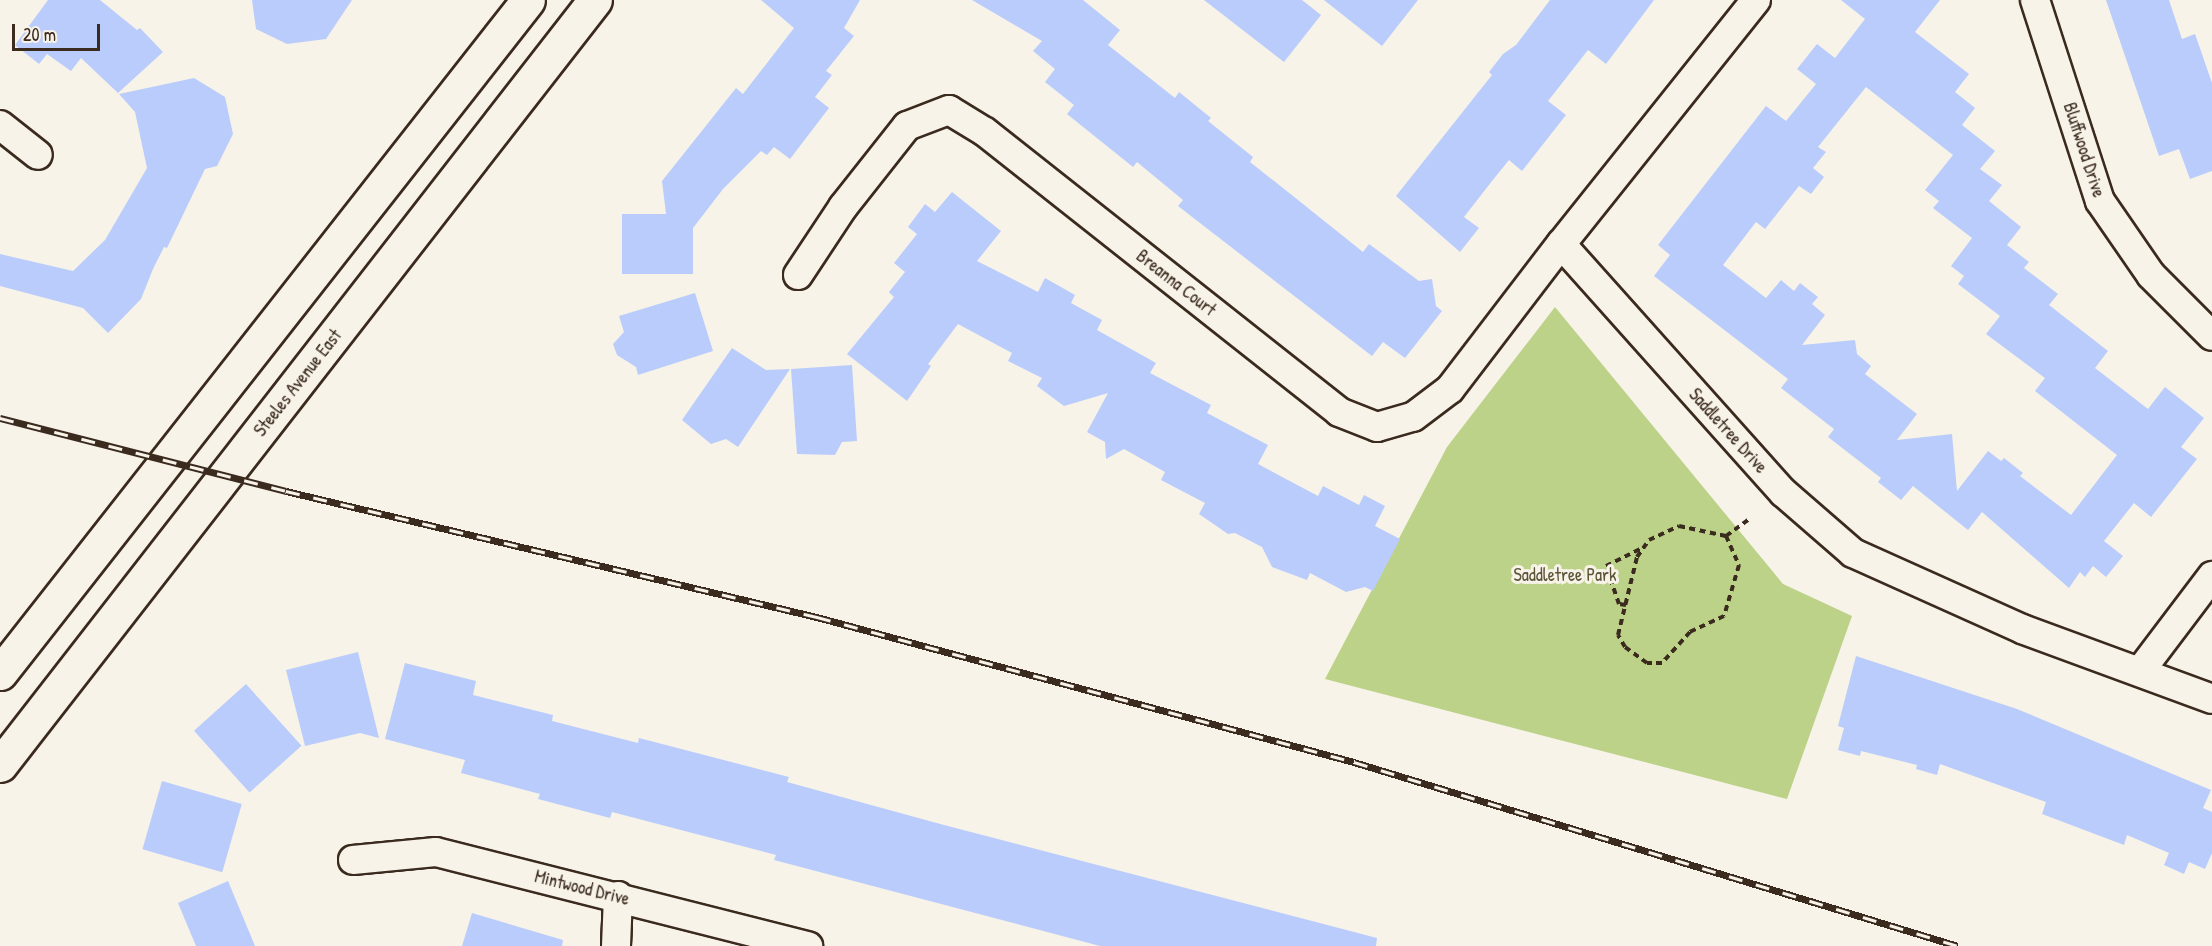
<!DOCTYPE html>
<html>
<head>
<meta charset="utf-8">
<style>
	body { margin:0 }
	#map { position:relative; width:2212px; height:946px; overflow:hidden; background:#f7f3e8; font-family:"Patrick Hand",sans-serif }
	div>[style] { position:absolute }
	[style*='--x'] { left:calc(var(--x)*1px); top:calc(var(--y)*1px); width:calc(var(--w)*1px); rotate:calc(var(--a)*1deg) }
	.green>* { inset:0; background:#bcd288 }
	.building>* { inset:0; background:#baccfc; transform-origin:0 0 }
	.path>* { height:4px; margin-top:-2px; transform-origin:0; background:repeating-linear-gradient(90deg,#3b2a1e 0 6px,transparent 0 10.5px) }
	.roads { filter:drop-shadow(2px 0 #3b2a1e) drop-shadow(-2px 0 #3b2a1e) drop-shadow(0 2px #3b2a1e) drop-shadow(0 -2px #3b2a1e) }
	.minor>* { height:28px; margin:-14px; padding:0 14px; transform-origin:14px; border-radius:14px; background:#f7f3e8 }
	.major>* { height:33px; margin:-16.5px; padding:0 16.5px; transform-origin:16.5px; border-radius:16.5px; background:#f7f3e8 }
	.rail>* { height:7px; margin-top:-3.5px; transform-origin:0; background:repeating-linear-gradient(90deg,#f7f3e8 0 14px,#3b2a1e 0 28px); box-sizing:border-box; border-block:2px solid #3b2a1e }
	span { translate:-50% -50%; white-space:nowrap; text-align:center; line-height:1.15; -webkit-text-stroke:6px #f7f3e8; paint-order:stroke }
	.street-label { font-size:18px; color:#3b2a1e }
	.park-label { font-size:18px; color:#5b5438 }
	.scale { position:absolute; left:12px; top:24px; width:88px; height:27px; box-sizing:border-box; border:3px solid #3b2a1e; border-top:0; padding-left:8px; font-size:18px; line-height:21px; white-space:nowrap; color:#3b2a1e; -webkit-text-stroke:4px #f7f3e8; paint-order:stroke }
</style>
</head>
<body>
<div id="map">
	<div class="green">
		<div style="clip-path:polygon(1555px 307px,1783px 584px,1852px 616px,1787px 799px,1325px 679px,1447px 447px)"></div>
	</div>
	<div class="building">
		<div style="clip-path:polygon(48px 0,100px 0,137px 30px,140px 28px,163px 52px,118px 93px,81px 58px,71px 71px,47px 54px,39px 64px,15px 45px)"></div>
		<div style="clip-path:polygon(252px 0,352px 0,326px 39px,287px 44px,256px 29px)"></div>
		<div style="clip-path:polygon(761px 0,860px 0,844px 28px,854px 36px,826px 71px,832px 75px,815px 97px,829px 108px,790px 159px,774px 147px,767px 155px,761px 151px,723px 189px,693px 228px,693px 274px,622px 274px,622px 214px,666px 214px,662px 181px,736px 88px,743px 94px,794px 28px)"></div>
		<div style="clip-path:polygon(972px 0,1083px 0,1120px 30px,1108px 45px,1175px 98px,1179px 92px,1211px 118px,1208px 121px,1253px 157px,1250px 162px,1298px 200px,1363px 252px,1369px 244px,1419px 281px,1432px 279px,1436px 306px,1442px 311px,1405px 358px,1383px 342px,1372px 356px,1178px 206px,1183px 200px,1137px 162px,1133px 167px,1067px 114px,1074px 105px,1045px 82px,1055px 69px,1033px 51px,1042px 41px)"></div>
		<div style="clip-path:polygon(1204px 0,1302px 0,1321px 15px,1284px 62px)"></div>
		<div style="clip-path:polygon(1324px 0,1418px 0,1382px 46px)"></div>
		<div style="clip-path:polygon(1550px 0,1654px 0,1606px 64px,1588px 50px,1548px 101px,1566px 115px,1522px 171px,1509px 160px,1492px 181px,1464px 217px,1479px 228px,1460px 252px,1396px 196px,1492px 75px,1489px 72px,1503px 54px,1516px 45px)"></div>
		<div style="clip-path:polygon(evenodd,1841px 0,1940px 0,1915px 32px,1969px 74px,1955px 92px,1975px 108px,1962px 125px,1995px 151px,1980px 169px,2002px 185px,1989px 201px,2021px 227px,2007px 245px,2029px 262px,2024px 268px,2058px 294px,2049px 305px,2108px 351px,2095px 368px,2148px 409px,2165px 387px,2204px 418px,2181px 447px,2197px 459px,2151px 517px,2134px 503px,2104px 541px,2123px 556px,2106px 577px,2093px 566px,2085px 577px,2080px 572px,2069px 588px,1982px 512px,1968px 530px,1913px 486px,1901px 500px,1878px 482px,1881px 478px,1828px 437px,1834px 429px,1781px 388px,1788px 379px,1654px 276px,1670px 255px,1658px 245px,1766px 106px,1786px 121px,1816px 84px,1797px 69px,1817px 44px,1835px 58px,1865px 19px,1841px 0,1866px 87px,1953px 155px,1925px 190px,1939px 201px,1933px 208px,1972px 238px,1951px 266px,1964px 276px,1958px 284px,2000px 316px,1986px 334px,2045px 378px,2035px 391px,2117px 455px,2071px 515px,2020px 476px,2023px 473px,2004px 458px,2001px 461px,1988px 451px,1957px 491px,1952px 434px,1897px 440px,1917px 414px,1865px 374px,1871px 366px,1857px 354px,1855px 340px,1802px 345px,1825px 315px,1812px 304px,1818px 297px,1800px 283px,1794px 291px,1781px 280px,1766px 298px,1723px 265px,1756px 222px,1765px 229px,1799px 186px,1811px 194px,1824px 177px,1813px 168px,1826px 152px,1818px 147px,1866px 87px)"></div>
		<div style="clip-path:polygon(2106px 0,2169px 0,2182px 39px,2195px 34px,2212px 83px,2212px 171px,2190px 179px,2179px 149px,2159px 156px)"></div>
		<div style="clip-path:polygon(194px 78px,225px 97px,233px 134px,217px 166px,205px 169px,167px 248px,164px 247px,153px 269px,141px 299px,108px 333px,83px 308px,0 286px,0 254px,73px 271px,105px 240px,147px 168px,135px 112px,119px 94px)"></div>
		<div style="clip-path:polygon(952px 192px,1001px 231px,977px 261px,1038px 292px,1045px 278px,1075px 295px,1071px 303px,1102px 320px,1097px 330px,1156px 363px,1150px 373px,1211px 405px,1207px 413px,1268px 445px,1258px 464px,1318px 496px,1323px 486px,1359px 505px,1364px 495px,1385px 506px,1375px 526px,1400px 539px,1373px 591px,1365px 587px,1346px 592px,1310px 573px,1307px 580px,1272px 567px,1262px 547px,1235px 533px,1228px 534px,1199px 514px,1205px 503px,1161px 480px,1165px 472px,1124px 449px,1106px 459px,1105px 442px,1087px 432px,1108px 393px,1064px 406px,1037px 386px,1042px 378px,1008px 361px,1012px 353px,958px 324px,928px 364px,931px 366px,907px 401px,847px 354px,894px 297px,889px 292px,905px 272px,894px 263px,917px 234px,908px 227px,925px 204px,935px 212px)"></div>
		<div style="clip-path:polygon(695px 293px,713px 351px,638px 375px,636px 367px,617px 355px,613px 344px,624px 332px,619px 316px)"></div>
		<div style="clip-path:polygon(732px 348px,766px 370px,790px 369px,738px 447px,726px 439px,711px 444px,682px 420px)"></div>
		<div style="clip-path:polygon(852px 365px,857px 441px,842px 442px,835px 455px,797px 454px,791px 369px)"></div>
		<div style="clip-path:polygon(358px 652px,379px 738px,360px 733px,305px 746px,286px 670px)"></div>
		<div style="clip-path:polygon(1856px 656px,2017px 709px,2211px 790px,2203px 808px,2212px 812px,2212px 853px,2205px 869px,2189px 862px,2184px 874px,2164px 865px,2169px 853px,2127px 835px,2124px 845px,2042px 814px,2046px 802px,1940px 764px,1937px 775px,1916px 769px,1917px 765px,1861px 751px,1860px 756px,1838px 750px,1844px 728px,1838px 726px)"></div>
		<div style="clip-path:polygon(405px 663px,476px 681px,473px 695px,553px 715px,552px 721px,638px 743px,639px 738px,789px 777px,787px 782px,944px 825px,1377px 938px,1376px 946px,1100px 946px,774px 860px,776px 855px,612px 812px,610px 818px,538px 799px,540px 794px,461px 773px,465px 760px,385px 739px)"></div>
		<div style="left:246px;top:684px;width:83px;height:70px;rotate:48deg"></div>
		<div style="left:162px;top:781px;width:83px;height:71px;rotate:16deg"></div>
		<div style="clip-path:polygon(228px 881px,255px 946px,196px 946px,178px 903px)"></div>
		<div style="clip-path:polygon(472px 913px,563px 940px,562px 946px,462px 946px)"></div>
	</div>
	<div class="path">
		<div style="--x:1726;--y:536;--w:32;--a:66"></div>
		<div style="--x:1739;--y:565;--w:53;--a:106.4"></div>
		<div style="--x:1724;--y:616;--w:38;--a:155"></div>
		<div style="--x:1690;--y:632;--w:42;--a:132.1"></div>
		<div style="--x:1662;--y:663;--w:15;--a:180"></div>
		<div style="--x:1647;--y:663;--w:27;--a:-144"></div>
		<div style="--x:1625;--y:647;--w:14;--a:-120"></div>
		<div style="--x:1618;--y:635;--w:80;--a:-76.3"></div>
		<div style="--x:1637;--y:557;--w:21;--a:-55"></div>
		<div style="--x:1649;--y:540;--w:33;--a:-25"></div>
		<div style="--x:1679;--y:526;--w:48;--a:12"></div>
		<div style="--x:1726;--y:536;--w:29;--a:-36"></div>
		<div style="--x:1626;--y:605;--w:7;--a:-172"></div>
		<div style="--x:1619;--y:604;--w:40;--a:-108.9"></div>
		<div style="--x:1606;--y:566;--w:42;--a:-26.6"></div>
	</div>
	<div class="roads">
		<div class="minor">
			<div style="--x:1756;--y:0;--w:312;--a:128.6"></div>
			<div style="--x:1561;--y:244;--w:334;--a:48.2"></div>
			<div style="--x:1784;--y:493;--w:91;--a:41"></div>
			<div style="--x:1853;--y:553;--w:185;--a:24.2"></div>
			<div style="--x:2022;--y:629;--w:202;--a:20.2"></div>
			<div style="--x:2035;--y:0;--w:211;--a:72.1"></div>
			<div style="--x:2100;--y:201;--w:90;--a:55.4"></div>
			<div style="--x:2151;--y:275;--w:86;--a:45"></div>
			<div style="--x:0;--y:125;--w:48;--a:38.3"></div>
			<div style="--x:798;--y:275;--w:82;--a:-56.5"></div>
			<div style="--x:843;--y:207;--w:103;--a:-51.7"></div>
			<div style="--x:907;--y:126;--w:45;--a:-20.9"></div>
			<div style="--x:949;--y:110;--w:42;--a:31.4"></div>
			<div style="--x:985;--y:132;--w:451;--a:38.3"></div>
			<div style="--x:1339;--y:412;--w:41;--a:21.5"></div>
			<div style="--x:1377;--y:427;--w:37;--a:-16"></div>
			<div style="--x:1413;--y:417;--w:46;--a:-37.1"></div>
			<div style="--x:1450;--y:389;--w:183;--a:-52.6"></div>
			<div style="--x:2141;--y:670;--w:118;--a:-52.9"></div>
			<div style="--x:353;--y:860;--w:83;--a:-5.5"></div>
			<div style="--x:436;--y:852;--w:384;--a:14.2"></div>
			<div style="--x:616;--y:946;--w:50;--a:-87.7"></div>
		</div>
		<div class="major">
			<div style="--x:0;--y:673;--w:855;--a:-51.88"></div>
			<div style="--x:0;--y:765;--w:969;--a:-52.13"></div>
		</div>
	</div>
	<div class="rail">
		<div style="--x:0;--y:418;--w:295;--a:14.3"></div>
		<div style="--x:286;--y:491;--w:546;--a:13.35"></div>
		<div style="--x:817;--y:617;--w:556;--a:15.11"></div>
		<div style="--x:1354;--y:762;--w:631;--a:16.94"></div>
	</div>
	<div class="street-label">
		<span style="left:2084px;top:150px;rotate:72deg">Bluffwood Drive</span>
		<span style="left:1176px;top:283px;rotate:38deg">Breanna Court</span>
		<span style="left:298px;top:383px;rotate:-52deg">Steeles Avenue East</span>
		<span style="left:1728px;top:431px;rotate:48deg">Saddletree Drive</span>
		<span style="left:582px;top:888px;rotate:14deg">Mintwood Drive</span>
	</div>
	<div class="park-label">
		<span style="left:1565px;top:575px">Saddletree Park</span>
	</div>
	<div class="scale">20 m</div>
</div>
</body>
</html>
